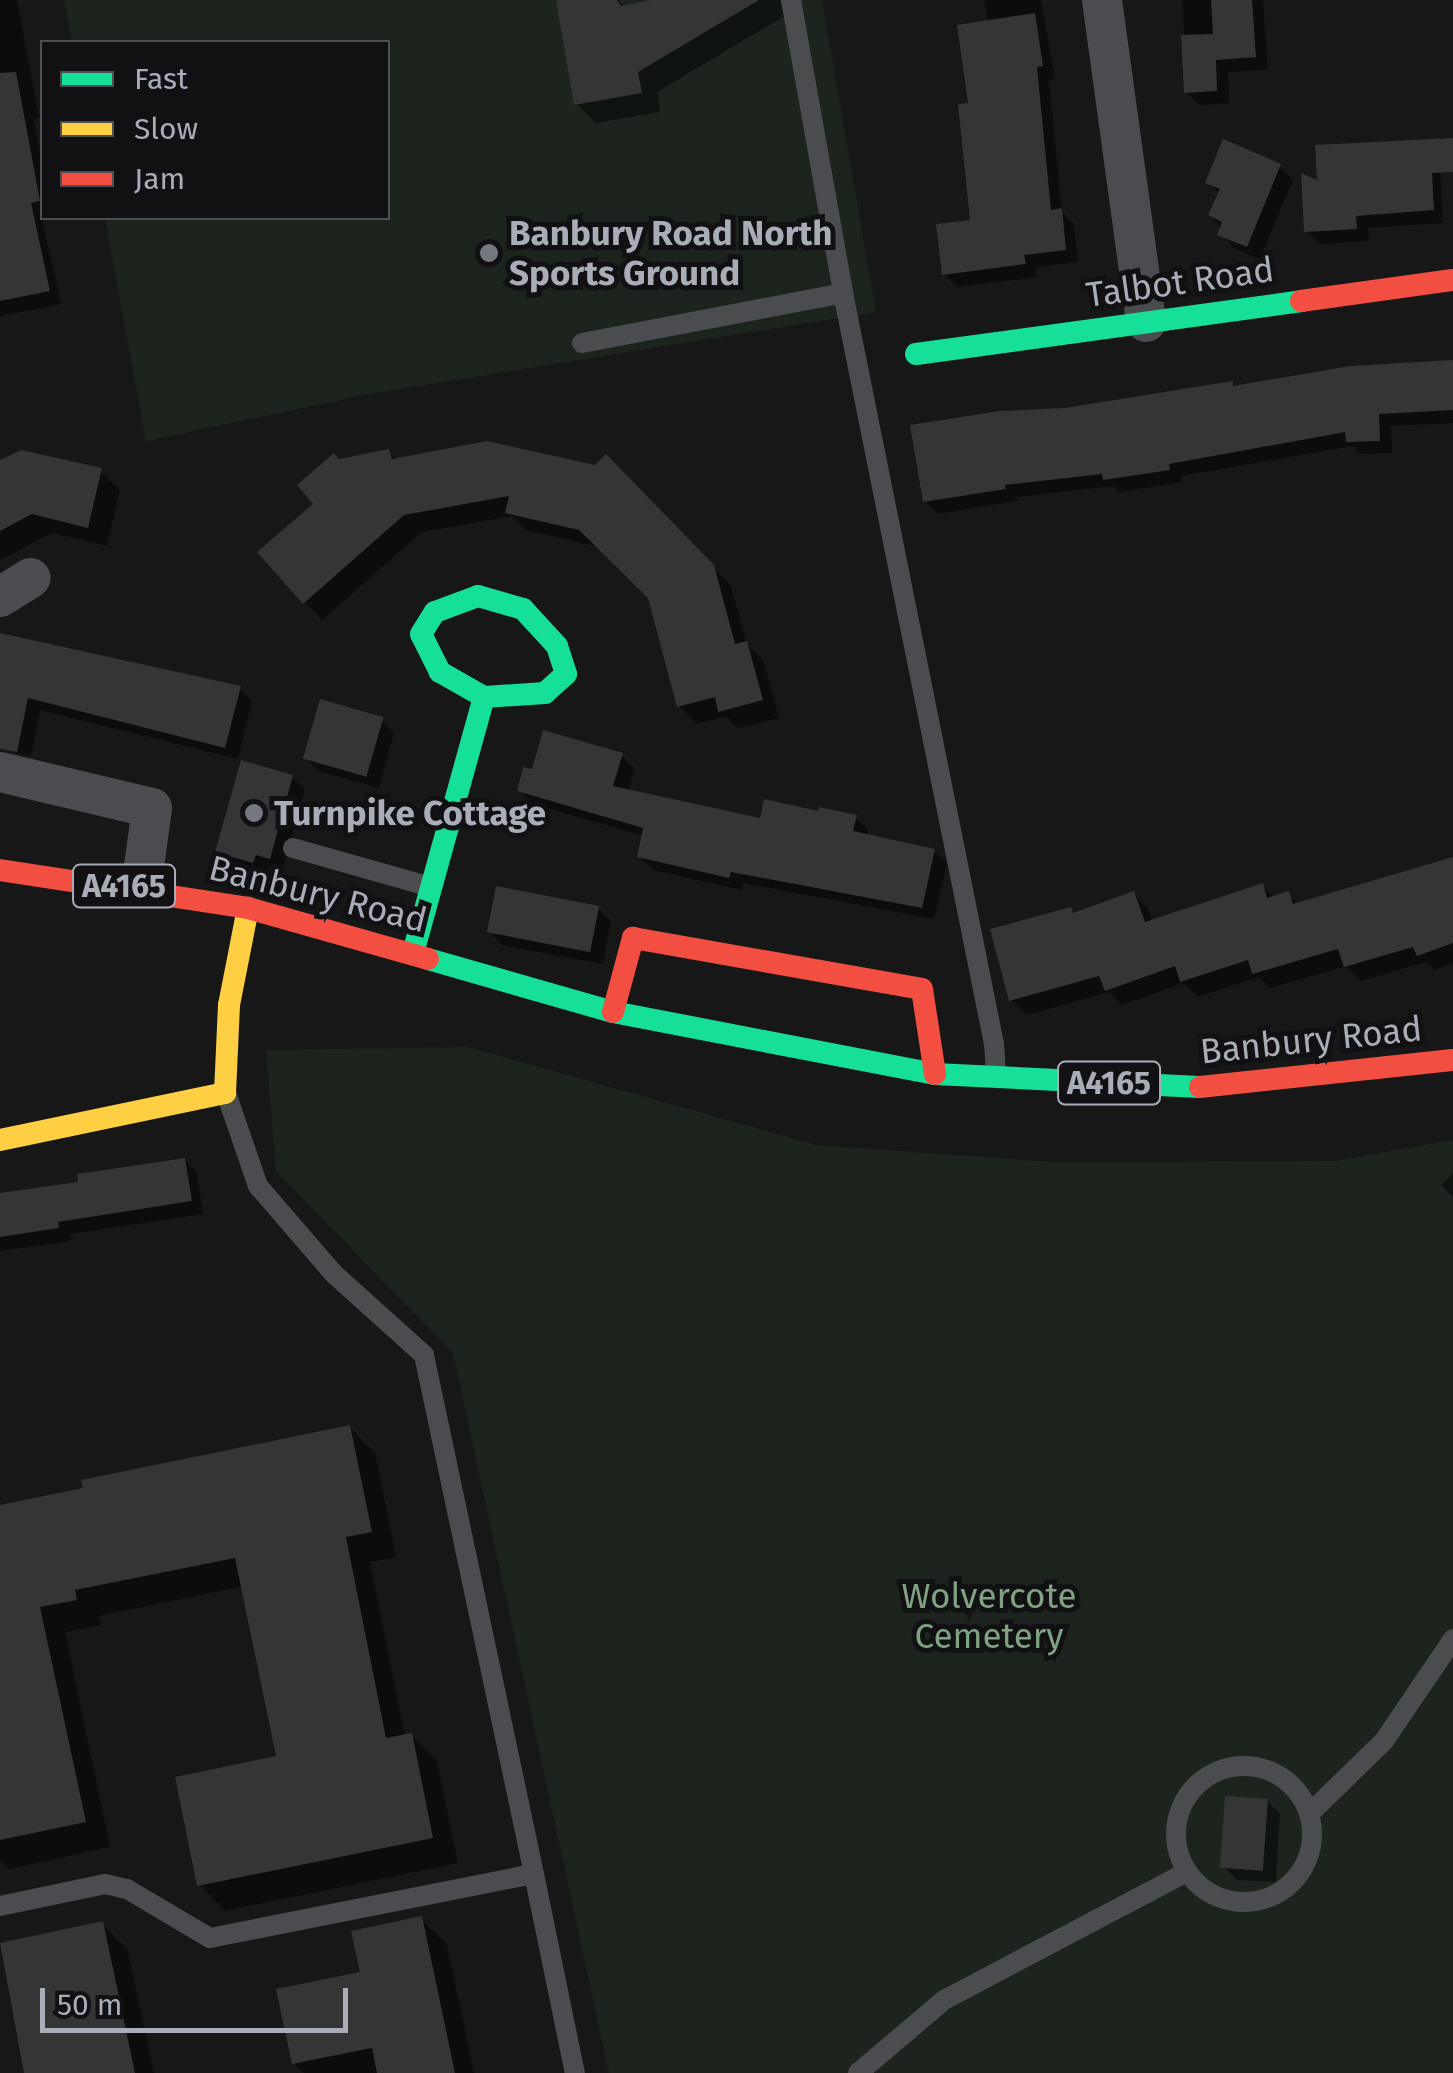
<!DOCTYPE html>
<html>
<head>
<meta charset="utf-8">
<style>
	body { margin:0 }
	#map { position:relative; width:1453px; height:2073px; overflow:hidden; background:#171717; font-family:"Fira Sans",sans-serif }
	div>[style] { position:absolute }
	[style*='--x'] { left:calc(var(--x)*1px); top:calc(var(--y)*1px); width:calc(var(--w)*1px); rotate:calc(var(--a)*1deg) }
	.green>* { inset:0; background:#1d241e }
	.shadow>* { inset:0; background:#0007 }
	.building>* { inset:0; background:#353536; transform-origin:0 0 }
	.lane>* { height:20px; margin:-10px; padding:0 10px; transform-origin:10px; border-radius:10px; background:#4b4c50 }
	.lane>.ring { margin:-10px; padding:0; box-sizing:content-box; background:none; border:20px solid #4b4c50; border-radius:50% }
	.street>* { height:40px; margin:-20px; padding:0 20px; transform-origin:20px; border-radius:20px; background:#4b4c50 }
	.fast>* { height:22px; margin:-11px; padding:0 11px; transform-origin:11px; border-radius:11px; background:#16e098 }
	.slow>* { height:22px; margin:-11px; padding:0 11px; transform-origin:11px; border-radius:11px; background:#ffcf43 }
	.jam>* { height:22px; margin:-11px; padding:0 11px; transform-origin:11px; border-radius:11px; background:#f24e42 }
	.dots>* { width:28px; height:28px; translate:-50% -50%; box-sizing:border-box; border:5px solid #111113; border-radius:50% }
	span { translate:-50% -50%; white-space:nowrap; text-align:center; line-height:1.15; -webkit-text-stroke:10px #111113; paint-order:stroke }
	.shield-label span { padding:2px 8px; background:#111113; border:2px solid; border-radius:8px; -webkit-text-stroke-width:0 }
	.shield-label { font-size:32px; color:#a8adb8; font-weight:700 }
	.poi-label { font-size:35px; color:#a8adb8; font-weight:700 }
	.left { translate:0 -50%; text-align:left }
	.street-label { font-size:35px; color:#a8adb8 }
	.park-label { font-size:35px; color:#7fa381 }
	.legend { position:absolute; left:40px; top:40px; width:350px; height:180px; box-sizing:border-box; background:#111113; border:2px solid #4d4f55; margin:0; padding:12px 18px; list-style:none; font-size:30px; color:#a8adb8 }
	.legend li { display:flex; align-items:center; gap:20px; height:50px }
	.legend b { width:50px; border:2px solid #4d4f55 }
	.scale { position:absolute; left:40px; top:1988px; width:308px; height:45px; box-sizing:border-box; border:5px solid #a8adb8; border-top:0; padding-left:12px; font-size:30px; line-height:35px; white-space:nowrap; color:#a8adb8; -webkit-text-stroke:8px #111113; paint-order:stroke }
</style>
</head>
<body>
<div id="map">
	<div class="green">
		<div style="clip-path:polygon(64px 0,822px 0,876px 312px,369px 394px,146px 441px,105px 218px,388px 218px,388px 42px,72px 42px)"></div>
		<div style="clip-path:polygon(468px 1047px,816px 1145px,1052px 1162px,1335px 1161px,1453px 1140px,1453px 2073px,609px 2073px,453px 1353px,276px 1171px,266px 1050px)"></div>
	</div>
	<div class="shadow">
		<div style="clip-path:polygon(0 0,17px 0,39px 118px,34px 119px,42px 163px,42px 218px,61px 304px,0 316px)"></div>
		<div style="clip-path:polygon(566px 0,618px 0,625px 7px,661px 0,779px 0,788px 14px,657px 92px,660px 112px,596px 123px,576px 103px)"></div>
		<div style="clip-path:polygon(984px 0,1041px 0,1055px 79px,1049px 80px,1062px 212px,1074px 224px,1078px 262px,1036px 267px,1037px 277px,957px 287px,944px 274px,972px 222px,971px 106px,988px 22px)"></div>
		<div style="clip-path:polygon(1182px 0,1263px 0,1268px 69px,1228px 72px,1229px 103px,1200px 105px,1187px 92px)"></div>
		<div style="clip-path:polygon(1224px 143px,1280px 167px,1293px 180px,1260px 259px,1233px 248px,1211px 215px,1220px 194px,1208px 182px)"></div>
		<div style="clip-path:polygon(1439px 154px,1443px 223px,1368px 228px,1369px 241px,1320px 244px,1307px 231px,1320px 184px)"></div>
		<div style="clip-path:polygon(1453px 360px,1453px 423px,1391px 426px,1392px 453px,1361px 454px,1352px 446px,1181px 476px,1182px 482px,1119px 492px,1113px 486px,1017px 497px,1017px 501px,938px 514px,925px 501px,1066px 410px,1232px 383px,1237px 388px)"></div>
		<div style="clip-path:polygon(389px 452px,397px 460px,596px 468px,606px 458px,731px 586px,747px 645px,764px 662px,779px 718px,738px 728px,726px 716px,697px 724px,679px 706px,650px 597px,599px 547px,526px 530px,512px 516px,422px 532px,322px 620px,305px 602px,317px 504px,339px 461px)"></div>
		<div style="clip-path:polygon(0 463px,100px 471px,120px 490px,107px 546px,52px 533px,0 560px)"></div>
		<div style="clip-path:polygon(0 636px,239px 688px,252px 701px,238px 759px,40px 710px,31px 756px,0 749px)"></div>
		<div style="clip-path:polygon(381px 720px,394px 733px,379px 788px,319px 771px,306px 758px)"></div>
		<div style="clip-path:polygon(621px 755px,634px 768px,628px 792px,762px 821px,820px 814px,855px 817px,868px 830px,867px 836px,934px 851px,947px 864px,934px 919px,743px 883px,742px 890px,653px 870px,640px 857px,644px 836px,533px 804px,520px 791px)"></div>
		<div style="clip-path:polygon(292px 777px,305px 790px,282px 870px,269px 866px,266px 875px,231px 864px,218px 851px)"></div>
		<div style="clip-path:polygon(1453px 859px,1453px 963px,1434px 970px,1426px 962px,1361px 981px,1346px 966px,1270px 988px,1259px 977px,1198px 997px,1184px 983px,1122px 1005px,1109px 992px,1027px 1015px,1011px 999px,1070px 910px,1075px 915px,1133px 893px,1148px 909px,1153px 922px,1262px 886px,1275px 898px,1288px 894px,1299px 905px)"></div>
		<div style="clip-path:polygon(598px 908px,611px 921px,603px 964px,502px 945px,489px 931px)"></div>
		<div style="clip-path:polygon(184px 1160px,197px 1173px,203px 1214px,70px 1234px,71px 1241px,0 1251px,0 1196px,81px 1184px)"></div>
		<div style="clip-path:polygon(1453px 1173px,1453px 1197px,1441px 1185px)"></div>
		<div style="clip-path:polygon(350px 1428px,375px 1453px,396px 1557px,370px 1562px,405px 1737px,411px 1735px,437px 1761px,458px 1863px,225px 1911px,200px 1885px,279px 1758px,244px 1586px,99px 1616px,101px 1625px,65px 1632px,110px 1847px,9px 1869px,0 1860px,0 1508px)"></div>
		<div style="clip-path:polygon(1267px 1801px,1280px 1814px,1276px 1882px,1237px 1880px,1224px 1867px)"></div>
		<div style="clip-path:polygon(421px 1919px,447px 1945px,474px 2073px,304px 2073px,294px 2063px,363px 1974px)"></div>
		<div style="clip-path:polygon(102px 1924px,127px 1949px,154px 2073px,27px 2073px,0 1945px)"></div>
	</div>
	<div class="building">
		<div style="clip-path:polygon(556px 0,617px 0,621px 6px,651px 0,759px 0,638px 72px,642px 93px,574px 105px)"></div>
		<div style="clip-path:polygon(1211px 0,1252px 0,1256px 57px,1216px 60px,1217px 91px,1184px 93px,1181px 35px,1213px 34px)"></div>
		<div style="clip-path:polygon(1035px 13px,1043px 66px,1037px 67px,1051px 210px,1062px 208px,1066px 250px,1024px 255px,1026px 264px,942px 275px,936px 224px,970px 220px,958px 104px,968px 103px,957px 25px)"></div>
		<div style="clip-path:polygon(16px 72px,40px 201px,31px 203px,50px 291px,0 301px,0 73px)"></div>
		<div style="clip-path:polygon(1453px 138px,1453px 172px,1432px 173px,1434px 210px,1356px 216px,1357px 229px,1304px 232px,1301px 173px,1317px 180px,1315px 145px)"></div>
		<div style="clip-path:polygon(1223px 139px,1281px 164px,1247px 247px,1217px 235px,1222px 222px,1208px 215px,1220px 189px,1205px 183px)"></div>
		<div style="clip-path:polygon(1453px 360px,1453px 410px,1379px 414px,1380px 441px,1346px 442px,1345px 432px,1169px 464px,1170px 470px,1103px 480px,1102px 474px,1005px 485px,1006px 489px,923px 502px,910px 425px,1000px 411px,1065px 408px,1233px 381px,1233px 386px,1350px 366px)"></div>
		<div style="clip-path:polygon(487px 441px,595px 465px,606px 454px,714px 565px,735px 644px,747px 641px,763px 700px,718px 712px,715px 697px,677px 707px,648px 598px,579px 530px,505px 513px,509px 496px,404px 515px,303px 604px,257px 552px,313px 504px,297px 485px,334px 453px,339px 459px,389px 449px,392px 459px)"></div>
		<div style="clip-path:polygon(21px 450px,102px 468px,88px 528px,32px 514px,0 531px,0 460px)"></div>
		<div style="clip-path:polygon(0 633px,241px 686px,225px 748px,28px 698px,17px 752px,0 749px)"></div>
		<div style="left:320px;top:699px;width:66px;height:62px;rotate:16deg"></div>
		<div style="clip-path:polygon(543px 730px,623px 753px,613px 786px,760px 818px,764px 799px,818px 811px,819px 807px,857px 815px,853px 831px,935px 849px,922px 908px,731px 872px,729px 878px,637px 857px,643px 828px,517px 791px,523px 767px,532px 769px)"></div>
		<div style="clip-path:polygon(241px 760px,293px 775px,270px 859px,256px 855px,253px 863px,215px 852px)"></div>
		<div style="clip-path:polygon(1453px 857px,1453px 943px,1417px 956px,1413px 947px,1344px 967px,1338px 949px,1252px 974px,1248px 960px,1180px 982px,1175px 966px,1105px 991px,1099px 976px,1009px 1001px,990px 929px,1071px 907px,1073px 913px,1134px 891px,1145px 922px,1263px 883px,1267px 898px,1289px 891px,1293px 904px)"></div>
		<div style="left:496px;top:886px;width:105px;height:47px;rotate:11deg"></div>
		<div style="clip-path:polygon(185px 1158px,192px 1201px,58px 1222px,59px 1228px,0 1237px,0 1193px,78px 1182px,77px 1174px)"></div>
		<div style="clip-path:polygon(350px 1425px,372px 1532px,346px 1537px,386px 1738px,412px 1733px,433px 1838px,197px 1886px,175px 1777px,276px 1756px,235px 1558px,75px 1590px,77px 1600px,40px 1607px,86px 1822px,0 1840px,0 1505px,83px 1488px,81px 1480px)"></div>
		<div style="left:1225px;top:1796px;width:43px;height:72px;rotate:4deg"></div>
		<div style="clip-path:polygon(422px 1916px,455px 2073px,377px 2073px,372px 2048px,292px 2064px,276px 1989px,360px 1972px,351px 1931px)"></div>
		<div style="clip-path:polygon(103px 1921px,135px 2073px,24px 2073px,0 1943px)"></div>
	</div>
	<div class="lane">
		<div style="--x:791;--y:0;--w:298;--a:79.9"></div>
		<div style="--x:843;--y:293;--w:766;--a:78.63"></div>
		<div style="--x:994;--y:1044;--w:32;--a:86"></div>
		<div style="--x:582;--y:343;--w:266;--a:-10.8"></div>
		<div style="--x:293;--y:848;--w:143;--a:15.8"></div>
		<div class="ring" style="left:1176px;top:1766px;width:116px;height:116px"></div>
		<div style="--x:1310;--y:1813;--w:103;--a:-44.2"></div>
		<div style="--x:1384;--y:1741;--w:123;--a:-55.9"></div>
		<div style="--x:534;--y:1874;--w:203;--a:78.4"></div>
		<div style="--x:0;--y:1906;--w:107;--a:-11.8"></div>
		<div style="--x:105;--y:1884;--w:23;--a:13"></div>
		<div style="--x:127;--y:1889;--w:96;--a:30.6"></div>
		<div style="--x:210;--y:1938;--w:330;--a:-11.2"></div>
		<div style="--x:534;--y:1874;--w:531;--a:-101.97"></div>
		<div style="--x:424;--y:1355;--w:121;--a:-138"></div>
		<div style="--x:334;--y:1274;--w:116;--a:-130.8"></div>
		<div style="--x:258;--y:1186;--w:98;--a:-109"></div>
		<div style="--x:858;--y:2073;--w:113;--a:-40.3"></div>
		<div style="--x:944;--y:2000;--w:275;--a:-27.8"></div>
	</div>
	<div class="street">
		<div style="--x:1102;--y:0;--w:325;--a:82.2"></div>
		<div style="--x:0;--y:597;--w:36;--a:-32"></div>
		<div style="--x:0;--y:772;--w:156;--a:13.3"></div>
		<div style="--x:152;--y:808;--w:81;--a:97.8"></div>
	</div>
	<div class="fast">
		<div style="--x:916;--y:354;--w:389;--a:-7.8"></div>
		<div style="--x:413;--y:953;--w:266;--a:-74.5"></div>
		<div style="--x:484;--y:697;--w:51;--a:-150.4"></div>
		<div style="--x:440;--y:672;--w:42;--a:-116.6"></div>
		<div style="--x:421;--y:634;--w:26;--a:-58"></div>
		<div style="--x:435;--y:612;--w:46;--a:-20.4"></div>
		<div style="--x:478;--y:596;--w:47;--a:16.1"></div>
		<div style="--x:523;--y:609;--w:50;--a:47.4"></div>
		<div style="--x:557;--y:646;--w:29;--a:72"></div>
		<div style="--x:566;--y:674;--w:28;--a:138"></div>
		<div style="--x:545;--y:693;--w:61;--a:176.2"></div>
		<div style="--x:428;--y:959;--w:192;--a:16"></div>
		<div style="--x:613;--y:1012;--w:328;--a:10.9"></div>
		<div style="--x:935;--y:1074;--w:265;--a:2.8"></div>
	</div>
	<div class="slow">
		<div style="--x:0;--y:1140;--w:230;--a:-11.8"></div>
		<div style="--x:225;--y:1093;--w:88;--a:-87.4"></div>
		<div style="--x:229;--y:1005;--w:99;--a:-78.9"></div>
	</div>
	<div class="jam">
		<div style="--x:1301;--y:301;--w:153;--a:-7.9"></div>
		<div style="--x:0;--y:870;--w:251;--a:8.7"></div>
		<div style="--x:248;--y:908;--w:187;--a:15.8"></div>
		<div style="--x:613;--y:1012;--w:77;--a:-74.9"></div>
		<div style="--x:633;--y:938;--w:293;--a:10"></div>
		<div style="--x:922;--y:989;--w:86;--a:81.3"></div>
		<div style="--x:1200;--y:1087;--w:254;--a:-6.1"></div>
	</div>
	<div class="dots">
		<div style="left:489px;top:253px;background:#757880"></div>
		<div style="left:254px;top:813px;background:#757880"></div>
	</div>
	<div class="shield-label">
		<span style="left:124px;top:886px">A4165</span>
		<span style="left:1109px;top:1083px">A4165</span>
	</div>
	<div class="poi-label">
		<span class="left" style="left:509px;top:253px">Banbury Road North<br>Sports Ground</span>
		<span class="left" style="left:274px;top:813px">Turnpike Cottage</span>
	</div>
	<div class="street-label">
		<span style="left:1180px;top:282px;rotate:-8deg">Talbot Road</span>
		<span style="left:318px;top:894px;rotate:14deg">Banbury Road</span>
		<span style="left:1311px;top:1040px;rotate:-6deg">Banbury Road</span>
	</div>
	<div class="park-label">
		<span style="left:989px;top:1616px">Wolvercote<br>Cemetery</span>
	</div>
	<ul class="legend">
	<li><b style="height:12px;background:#16e098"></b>Fast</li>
	<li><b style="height:12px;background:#ffcf43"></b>Slow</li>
	<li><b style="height:12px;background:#f24e42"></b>Jam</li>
	</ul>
	<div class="scale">50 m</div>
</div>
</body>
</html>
